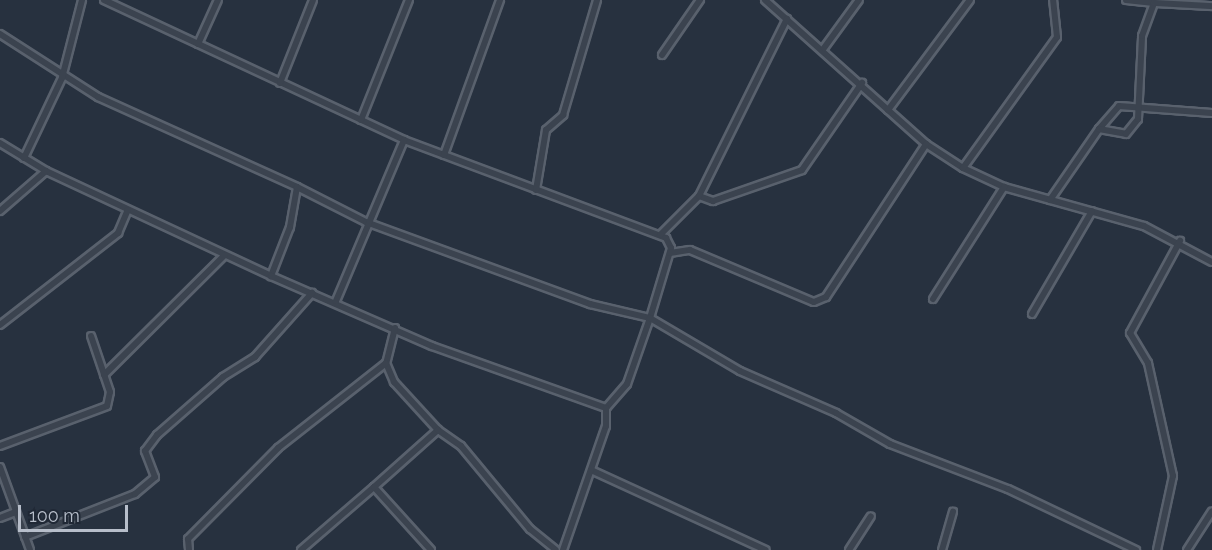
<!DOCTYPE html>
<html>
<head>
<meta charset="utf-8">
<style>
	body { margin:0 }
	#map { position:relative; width:1212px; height:550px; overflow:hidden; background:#27313f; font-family:Raleway,sans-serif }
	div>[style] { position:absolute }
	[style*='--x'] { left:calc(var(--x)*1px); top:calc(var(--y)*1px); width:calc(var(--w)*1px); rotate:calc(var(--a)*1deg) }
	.roads { filter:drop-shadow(2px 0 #59616d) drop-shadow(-2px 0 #59616d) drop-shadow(0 2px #59616d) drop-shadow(0 -2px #59616d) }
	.street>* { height:6px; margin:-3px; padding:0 3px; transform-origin:3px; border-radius:3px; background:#3b434f }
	span { translate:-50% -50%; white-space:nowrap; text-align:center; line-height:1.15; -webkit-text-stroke:6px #202835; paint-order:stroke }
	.scale { position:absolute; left:18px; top:505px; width:110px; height:27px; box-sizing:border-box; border:3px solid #b7beca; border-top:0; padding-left:8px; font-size:18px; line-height:21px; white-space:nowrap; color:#b7beca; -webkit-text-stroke:4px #202835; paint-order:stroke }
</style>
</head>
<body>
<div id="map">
	<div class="roads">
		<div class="street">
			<div style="--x:104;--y:0;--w:331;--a:25"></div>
			<div style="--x:404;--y:140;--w:280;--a:20.5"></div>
			<div style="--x:666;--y:238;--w:11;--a:63"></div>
			<div style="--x:671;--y:248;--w:73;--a:106.7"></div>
			<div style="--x:650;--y:318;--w:70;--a:109.2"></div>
			<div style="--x:627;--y:384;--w:32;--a:131"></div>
			<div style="--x:765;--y:0;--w:216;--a:41.8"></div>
			<div style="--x:926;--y:144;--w:44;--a:33"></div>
			<div style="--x:963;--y:168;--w:45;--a:24.9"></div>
			<div style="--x:1004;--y:187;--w:145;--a:15.6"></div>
			<div style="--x:1144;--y:226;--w:77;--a:27.9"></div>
			<div style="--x:1126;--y:0;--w:28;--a:6"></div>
			<div style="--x:0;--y:34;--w:117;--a:32.7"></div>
			<div style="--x:98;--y:97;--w:218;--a:24.3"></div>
			<div style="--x:297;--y:187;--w:41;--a:99.9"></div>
			<div style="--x:290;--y:227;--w:53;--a:111.2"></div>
			<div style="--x:198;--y:44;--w:48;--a:-65.6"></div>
			<div style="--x:824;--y:48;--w:59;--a:-53.9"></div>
			<div style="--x:662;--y:55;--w:67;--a:-55.4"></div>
			<div style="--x:280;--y:83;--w:89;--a:-68.3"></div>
			<div style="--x:888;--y:110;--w:137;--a:-53.3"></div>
			<div style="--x:361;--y:120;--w:129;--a:-68.2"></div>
			<div style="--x:1099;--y:129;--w:30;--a:-49"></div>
			<div style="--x:1119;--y:106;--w:93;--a:4.3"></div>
			<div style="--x:0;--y:143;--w:54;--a:31.3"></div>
			<div style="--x:46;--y:171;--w:248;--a:25"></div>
			<div style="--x:271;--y:276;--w:176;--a:23.5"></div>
			<div style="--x:432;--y:346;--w:185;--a:19.6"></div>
			<div style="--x:444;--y:155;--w:165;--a:-70.1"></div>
			<div style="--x:24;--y:158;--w:89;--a:-64.6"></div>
			<div style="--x:62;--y:78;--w:81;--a:-75.6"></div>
			<div style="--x:963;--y:168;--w:161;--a:-54.3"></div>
			<div style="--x:1057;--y:37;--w:37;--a:-96"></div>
			<div style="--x:297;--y:187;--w:77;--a:26.9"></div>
			<div style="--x:366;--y:222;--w:239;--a:20.1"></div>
			<div style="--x:590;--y:304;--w:62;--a:13.1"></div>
			<div style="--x:650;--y:318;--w:104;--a:30.5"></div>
			<div style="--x:740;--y:371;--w:105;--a:23.6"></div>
			<div style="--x:836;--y:413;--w:62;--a:29.9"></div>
			<div style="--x:890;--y:444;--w:126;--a:20.9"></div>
			<div style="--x:1008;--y:489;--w:142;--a:25.5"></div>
			<div style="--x:536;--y:190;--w:61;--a:-80.5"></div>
			<div style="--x:546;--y:130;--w:23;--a:-41"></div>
			<div style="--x:563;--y:115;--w:120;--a:-73.5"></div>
			<div style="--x:699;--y:196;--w:15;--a:20"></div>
			<div style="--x:713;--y:201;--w:94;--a:-19.2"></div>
			<div style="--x:802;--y:170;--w:106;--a:-55.4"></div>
			<div style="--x:1050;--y:200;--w:86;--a:-55.4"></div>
			<div style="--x:1099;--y:129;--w:27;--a:10"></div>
			<div style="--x:1126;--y:134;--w:19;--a:-51"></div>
			<div style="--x:1138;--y:119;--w:83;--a:-87.2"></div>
			<div style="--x:1142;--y:36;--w:35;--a:-70"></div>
			<div style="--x:1154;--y:3;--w:58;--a:3"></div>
			<div style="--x:0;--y:211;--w:61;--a:-41"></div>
			<div style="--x:660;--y:235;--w:55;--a:-45"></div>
			<div style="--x:699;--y:196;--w:198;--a:-63.6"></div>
			<div style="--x:670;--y:253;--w:20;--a:-9"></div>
			<div style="--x:690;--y:250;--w:134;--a:22.8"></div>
			<div style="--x:814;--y:302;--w:13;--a:-23"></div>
			<div style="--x:826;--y:297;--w:183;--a:-56.8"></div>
			<div style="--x:933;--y:299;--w:133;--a:-57.6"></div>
			<div style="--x:336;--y:301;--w:175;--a:-67.1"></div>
			<div style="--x:1032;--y:314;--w:119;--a:-59.8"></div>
			<div style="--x:0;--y:325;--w:150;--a:-37.9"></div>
			<div style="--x:118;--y:233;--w:25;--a:-67"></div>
			<div style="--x:395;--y:328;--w:36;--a:104"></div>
			<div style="--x:386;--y:363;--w:21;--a:67"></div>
			<div style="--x:394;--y:382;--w:65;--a:47.5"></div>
			<div style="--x:104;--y:375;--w:170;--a:-44.8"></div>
			<div style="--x:0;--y:446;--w:114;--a:-20.5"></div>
			<div style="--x:107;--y:406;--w:14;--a:-78"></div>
			<div style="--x:110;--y:392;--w:59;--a:-108.7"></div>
			<div style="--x:0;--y:467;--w:88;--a:70.1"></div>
			<div style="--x:591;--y:470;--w:192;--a:24.6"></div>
			<div style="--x:0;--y:518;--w:17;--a:-21"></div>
			<div style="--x:25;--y:537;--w:118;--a:-21.4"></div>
			<div style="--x:135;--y:494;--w:26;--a:-40"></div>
			<div style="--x:155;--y:477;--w:28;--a:-111"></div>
			<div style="--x:145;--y:451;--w:20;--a:-53"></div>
			<div style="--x:157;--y:435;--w:88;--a:-41.3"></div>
			<div style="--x:223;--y:377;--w:38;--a:-32"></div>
			<div style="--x:255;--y:357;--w:86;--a:-48.3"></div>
			<div style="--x:189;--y:550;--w:11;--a:-95"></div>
			<div style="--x:188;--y:539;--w:128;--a:-45.3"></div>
			<div style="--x:278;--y:448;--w:137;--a:-38.2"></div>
			<div style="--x:301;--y:550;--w:96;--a:-40.8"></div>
			<div style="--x:431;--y:550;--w:85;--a:-132.1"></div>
			<div style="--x:374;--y:487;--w:86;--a:-41.7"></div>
			<div style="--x:438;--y:430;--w:28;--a:35"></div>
			<div style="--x:461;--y:446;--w:108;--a:50.3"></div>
			<div style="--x:530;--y:529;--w:33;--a:39"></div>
			<div style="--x:563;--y:550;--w:131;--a:-70.9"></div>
			<div style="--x:606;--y:426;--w:18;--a:-90"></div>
			<div style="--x:849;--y:550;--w:40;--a:-57.1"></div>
			<div style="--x:942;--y:550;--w:40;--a:-74"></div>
			<div style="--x:1157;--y:550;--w:76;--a:-77.8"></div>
			<div style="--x:1173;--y:476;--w:116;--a:-102.5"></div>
			<div style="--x:1148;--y:363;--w:35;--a:-121"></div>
			<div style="--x:1130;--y:333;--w:105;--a:-61.5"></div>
			<div style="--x:1187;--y:550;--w:46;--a:-57.3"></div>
		</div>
	</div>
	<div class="scale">100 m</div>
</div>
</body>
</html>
